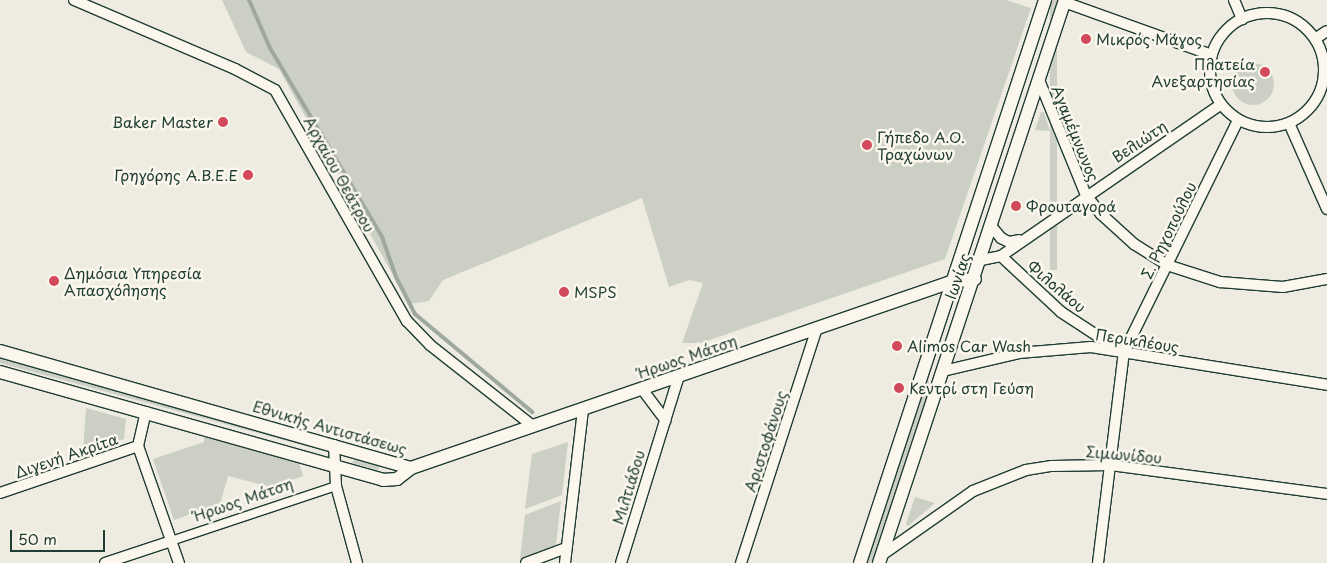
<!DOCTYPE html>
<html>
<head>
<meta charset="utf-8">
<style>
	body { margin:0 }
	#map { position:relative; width:1327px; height:563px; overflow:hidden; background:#eeece1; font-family:"Playpen Sans",sans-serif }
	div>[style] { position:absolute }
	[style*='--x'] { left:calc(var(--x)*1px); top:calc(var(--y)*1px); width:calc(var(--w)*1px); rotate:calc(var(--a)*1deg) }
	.green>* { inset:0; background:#cbcfc4; transform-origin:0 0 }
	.round { border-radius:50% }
	.stream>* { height:4px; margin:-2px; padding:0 2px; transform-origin:2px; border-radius:2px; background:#9fa89f }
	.roads { filter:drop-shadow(1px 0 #1f3d34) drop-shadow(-1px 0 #1f3d34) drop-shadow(0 1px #1f3d34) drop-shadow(0 -1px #1f3d34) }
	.pedestrian>* { height:8px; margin:-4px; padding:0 4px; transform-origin:4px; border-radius:4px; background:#fbf7ec }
	.minor>* { height:10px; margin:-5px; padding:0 5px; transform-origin:5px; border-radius:5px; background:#fbf7ec }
	.minor>.ring { margin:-5px; padding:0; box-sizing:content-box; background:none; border:10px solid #fbf7ec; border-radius:50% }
	.tertiary>* { height:12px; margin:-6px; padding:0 6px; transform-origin:6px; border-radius:6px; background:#fbf7ec }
	.dots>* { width:14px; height:14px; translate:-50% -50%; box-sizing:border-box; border:2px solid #fbf7ec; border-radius:50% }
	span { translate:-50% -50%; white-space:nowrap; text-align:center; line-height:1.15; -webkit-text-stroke:5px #fbf7ec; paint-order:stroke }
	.poi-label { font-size:15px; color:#1f3d34 }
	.left { translate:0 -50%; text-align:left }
	.right { translate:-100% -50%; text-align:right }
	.street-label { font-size:15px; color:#1f3d34 }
	.scale { position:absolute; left:10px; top:530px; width:95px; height:22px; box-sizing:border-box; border:2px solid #1f3d34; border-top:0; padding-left:6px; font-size:15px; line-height:18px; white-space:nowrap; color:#1f3d34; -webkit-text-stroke:4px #fbf7ec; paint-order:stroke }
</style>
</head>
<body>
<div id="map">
	<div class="green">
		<div style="clip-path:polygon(222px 0,1006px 0,1031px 8px,945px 259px,701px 343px,682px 343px,703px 283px,689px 280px,669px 287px,642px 198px,443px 280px,429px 301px,409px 304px,279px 69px,246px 52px)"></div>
		<div style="left:1050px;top:0;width:7px;height:270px"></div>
		<div class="round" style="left:1232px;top:63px;width:42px;height:42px"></div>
		<div style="clip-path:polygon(1041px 112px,1044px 112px,1050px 131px,1035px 130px)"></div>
		<div style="clip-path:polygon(943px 327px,928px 377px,930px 390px,873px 563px,865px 563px)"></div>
		<div style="clip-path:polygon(0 358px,321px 447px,324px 451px,0 363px)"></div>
		<div style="clip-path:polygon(86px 408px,126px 419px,124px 439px,83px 452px)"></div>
		<div style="clip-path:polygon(204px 437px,299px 462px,303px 476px,271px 487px,228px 476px,220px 504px,174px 520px,153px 459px,204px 442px)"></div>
		<div style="clip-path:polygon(568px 442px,562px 495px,525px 509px,532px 454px)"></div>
		<div style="clip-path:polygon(355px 459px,370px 460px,380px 466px,378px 470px,352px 463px)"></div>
		<div style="clip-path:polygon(915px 497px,935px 503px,908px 526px,906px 524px)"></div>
		<div style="clip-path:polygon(561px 501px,556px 545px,520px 559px,525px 515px)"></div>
	</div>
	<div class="stream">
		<div style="--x:249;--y:0;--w:52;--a:66.4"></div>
		<div style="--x:270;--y:48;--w:220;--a:59.3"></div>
		<div style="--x:382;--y:237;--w:42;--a:70.7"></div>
		<div style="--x:396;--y:277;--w:42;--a:62.8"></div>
		<div style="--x:415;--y:314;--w:153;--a:39.9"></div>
	</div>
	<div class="roads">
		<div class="pedestrian">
			<div style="--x:171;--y:541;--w:174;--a:-18.4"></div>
		</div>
		<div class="minor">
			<div style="--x:74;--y:0;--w:175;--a:23.2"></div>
			<div style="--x:235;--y:69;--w:45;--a:27.7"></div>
			<div style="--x:275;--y:90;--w:266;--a:60.3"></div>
			<div style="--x:407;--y:321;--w:33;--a:46"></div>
			<div style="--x:430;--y:345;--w:131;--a:38.2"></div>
			<div style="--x:1234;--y:0;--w:21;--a:67"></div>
			<div style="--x:1064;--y:2;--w:157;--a:19.7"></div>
			<div class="ring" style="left:1210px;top:13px;width:104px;height:104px"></div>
			<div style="--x:1315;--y:39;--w:14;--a:-34"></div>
			<div style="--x:1039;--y:80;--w:124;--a:67.8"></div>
			<div style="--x:1086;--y:195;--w:24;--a:52"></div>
			<div style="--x:1101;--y:214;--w:45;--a:42.3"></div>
			<div style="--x:1134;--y:244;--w:39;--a:32"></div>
			<div style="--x:1167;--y:265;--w:56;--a:17.8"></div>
			<div style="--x:1220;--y:282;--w:63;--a:4.5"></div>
			<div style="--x:1283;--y:287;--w:45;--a:-10.3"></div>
			<div style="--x:1289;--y:123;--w:94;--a:66.2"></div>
			<div style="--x:991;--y:226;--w:16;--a:50"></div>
			<div style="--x:1001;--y:238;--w:9;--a:27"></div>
			<div style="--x:1009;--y:242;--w:10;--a:-11"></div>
			<div style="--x:1001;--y:256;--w:82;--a:43"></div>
			<div style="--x:1061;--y:312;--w:69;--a:33.2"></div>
			<div style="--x:981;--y:260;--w:20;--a:-11"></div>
			<div style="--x:1001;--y:256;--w:267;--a:-34.6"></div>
			<div style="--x:943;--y:371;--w:78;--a:-13.3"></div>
			<div style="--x:1019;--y:353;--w:72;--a:-4.8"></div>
			<div style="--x:1091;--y:347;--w:239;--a:9.1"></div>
			<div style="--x:642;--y:389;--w:39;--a:53"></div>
			<div style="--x:334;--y:445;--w:41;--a:87.2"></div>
			<div style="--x:336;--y:486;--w:80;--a:74.7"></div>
			<div style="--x:138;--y:446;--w:124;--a:70.7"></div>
			<div style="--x:0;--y:493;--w:146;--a:-18.8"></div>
			<div style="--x:138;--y:446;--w:35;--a:-77"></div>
			<div style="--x:882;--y:555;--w:111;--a:-35.1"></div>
			<div style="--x:973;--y:491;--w:57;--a:-21.6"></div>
			<div style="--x:1026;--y:470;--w:26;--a:-9"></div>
			<div style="--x:1052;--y:466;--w:58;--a:-1"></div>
			<div style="--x:1110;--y:465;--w:219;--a:7.6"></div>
			<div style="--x:105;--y:563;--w:70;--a:-18.4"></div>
			<div style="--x:526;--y:563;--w:43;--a:-20.6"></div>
			<div style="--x:565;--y:563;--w:155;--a:-83.3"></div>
			<div style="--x:621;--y:563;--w:196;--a:-72.8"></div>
			<div style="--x:741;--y:563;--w:247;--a:-72.1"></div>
			<div style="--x:1098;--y:563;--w:213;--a:-83"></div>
			<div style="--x:1124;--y:352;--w:258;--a:-63.8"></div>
		</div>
		<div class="tertiary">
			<div style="--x:0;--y:351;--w:427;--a:15.9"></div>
			<div style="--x:0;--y:372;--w:398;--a:15.7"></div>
			<div style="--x:383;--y:480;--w:14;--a:-4"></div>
			<div style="--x:397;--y:479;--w:18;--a:-38"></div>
			<div style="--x:411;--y:468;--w:571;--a:-19.01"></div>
			<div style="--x:951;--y:282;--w:24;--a:-7"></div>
			<div style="--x:860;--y:563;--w:593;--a:-71.81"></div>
			<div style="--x:879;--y:563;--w:593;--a:-71.72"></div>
		</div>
	</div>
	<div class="dots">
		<div style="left:1086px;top:39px;background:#d1495b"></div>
		<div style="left:1265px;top:72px;background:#d1495b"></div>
		<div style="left:223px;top:122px;background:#d1495b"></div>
		<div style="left:867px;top:145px;background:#d1495b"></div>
		<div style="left:248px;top:175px;background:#d1495b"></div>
		<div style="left:1016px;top:206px;background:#d1495b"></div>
		<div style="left:54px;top:281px;background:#d1495b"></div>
		<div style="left:564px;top:292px;background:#d1495b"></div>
		<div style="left:897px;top:346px;background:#d1495b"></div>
		<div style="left:899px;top:388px;background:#d1495b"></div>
	</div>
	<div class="poi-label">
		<span class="left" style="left:1096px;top:39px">Μικρός Μάγος</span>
		<span class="right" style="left:1255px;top:72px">Πλατεία<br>Ανεξαρτησίας</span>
		<span class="right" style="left:213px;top:122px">Baker Master</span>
		<span class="left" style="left:877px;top:145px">Γήπεδο Α.Ο.<br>Τραχώνων</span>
		<span class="right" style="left:238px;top:175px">Γρηγόρης Α.Β.Ε.Ε</span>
		<span class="left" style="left:1026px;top:206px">Φρουταγορά</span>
		<span class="left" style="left:64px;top:281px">Δημόσια Υπηρεσία<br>Απασχόλησης</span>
		<span class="left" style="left:574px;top:292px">MSPS</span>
		<span class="left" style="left:907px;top:346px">Alimos Car Wash</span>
		<span class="left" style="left:909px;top:388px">Κεντρί στη Γεύση</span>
	</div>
	<div class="street-label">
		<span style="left:1076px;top:133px;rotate:68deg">Αγαμέμνωνος</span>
		<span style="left:1139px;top:141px;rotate:-34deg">Βελιώτη</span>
		<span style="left:340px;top:174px;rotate:61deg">Αρχαίου Θεάτρου</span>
		<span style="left:1168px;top:230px;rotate:-64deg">Σ. Ρηγοπούλου</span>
		<span style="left:957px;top:276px;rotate:-71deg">Ιωνίας</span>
		<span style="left:1057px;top:286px;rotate:40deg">Φιλολάου</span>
		<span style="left:1137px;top:340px;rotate:9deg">Περικλέους</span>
		<span style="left:687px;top:356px;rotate:-19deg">Ήρωος Μάτση</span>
		<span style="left:330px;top:427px;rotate:16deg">Εθνικής Αντιστάσεως</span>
		<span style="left:765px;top:441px;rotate:-72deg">Αριστοφάνους</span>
		<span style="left:1124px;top:454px;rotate:5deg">Σιμωνίδου</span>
		<span style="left:66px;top:455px;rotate:-19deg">Διγενή Ακρίτα</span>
		<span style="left:628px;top:487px;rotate:-73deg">Μιλτιάδου</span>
		<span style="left:243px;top:499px;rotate:-19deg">Ήρωος Μάτση</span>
	</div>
	<div class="scale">50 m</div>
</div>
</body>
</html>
